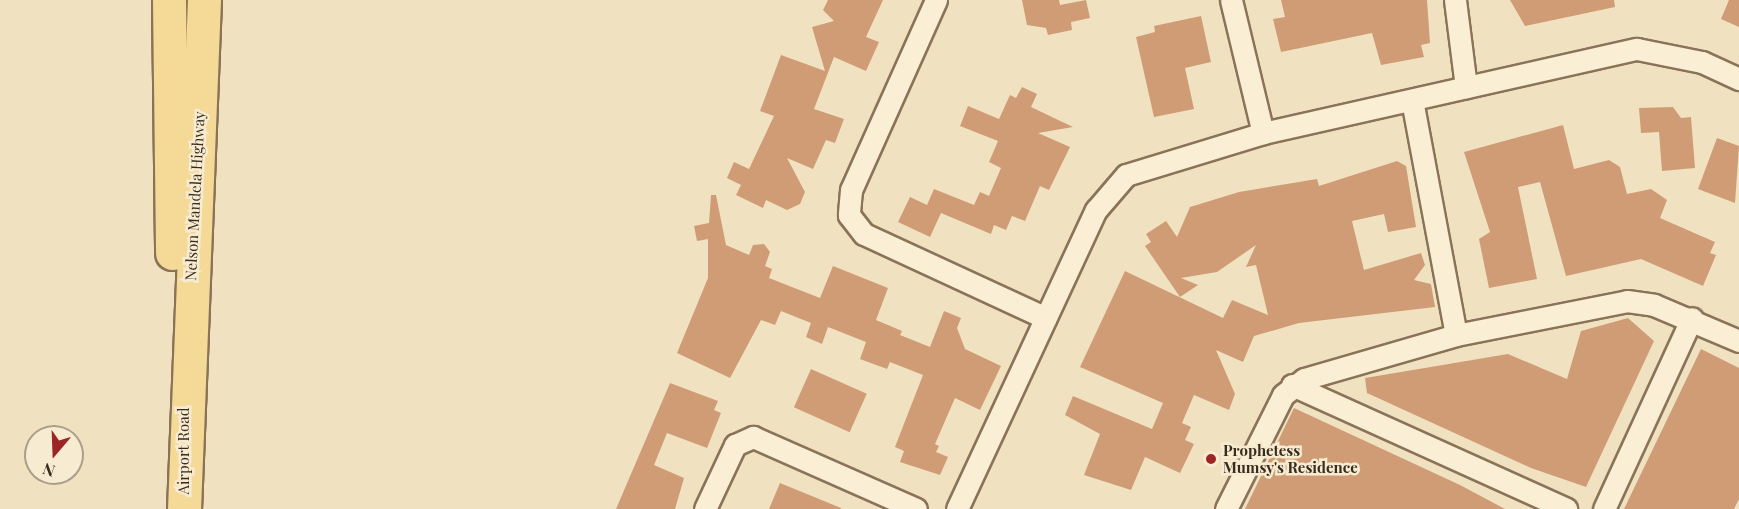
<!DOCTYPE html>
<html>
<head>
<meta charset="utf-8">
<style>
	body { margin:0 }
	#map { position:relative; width:1739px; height:509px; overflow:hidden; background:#f0e2c1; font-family:"Playfair Display",serif }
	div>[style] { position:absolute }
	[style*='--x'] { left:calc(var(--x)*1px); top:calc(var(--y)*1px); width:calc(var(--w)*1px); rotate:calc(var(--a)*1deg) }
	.building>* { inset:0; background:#d09c75; transform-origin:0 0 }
	.roads { filter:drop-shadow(2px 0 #8a7358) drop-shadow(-2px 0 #8a7358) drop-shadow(0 2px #8a7358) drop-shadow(0 -2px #8a7358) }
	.street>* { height:21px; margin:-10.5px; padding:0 10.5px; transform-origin:10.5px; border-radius:10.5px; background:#faefd5 }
	.primary>* { height:33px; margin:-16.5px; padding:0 16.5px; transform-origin:16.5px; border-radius:16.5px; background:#f5d997 }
	.dots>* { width:16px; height:16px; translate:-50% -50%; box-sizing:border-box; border:3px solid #f7ecd1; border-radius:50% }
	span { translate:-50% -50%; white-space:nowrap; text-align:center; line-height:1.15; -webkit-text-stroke:5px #f7ecd1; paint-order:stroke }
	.street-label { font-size:15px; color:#392b1d }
	.poi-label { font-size:15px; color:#392b1d; font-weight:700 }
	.left { translate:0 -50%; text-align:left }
	.north { position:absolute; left:24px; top:425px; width:60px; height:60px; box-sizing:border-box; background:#f7ecd1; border:2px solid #ab9f89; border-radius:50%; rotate:199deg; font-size:16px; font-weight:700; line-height:24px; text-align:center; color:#392b1d }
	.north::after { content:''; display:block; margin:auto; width:21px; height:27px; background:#9c2625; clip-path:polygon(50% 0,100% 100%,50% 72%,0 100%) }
</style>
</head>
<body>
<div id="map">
	<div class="building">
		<div style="clip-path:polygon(828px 0,883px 0,866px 37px,879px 42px,866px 71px,834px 57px,814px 109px,844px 119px,835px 143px,826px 140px,813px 169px,787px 158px,805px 192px,800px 204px,787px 210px,766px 200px,763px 208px,736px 195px,741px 185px,727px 178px,734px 162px,749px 169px,774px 116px,760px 111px,781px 55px,825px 71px,812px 27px,834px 21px,823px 10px)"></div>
		<div style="clip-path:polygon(1022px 0,1059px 0,1060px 5px,1086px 0,1090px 18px,1071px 22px,1072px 30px,1048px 35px,1046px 28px,1027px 25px)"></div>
		<div style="clip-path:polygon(1281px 0,1427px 0,1430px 43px,1421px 45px,1424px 57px,1381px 65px,1372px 33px,1281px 52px,1273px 19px,1285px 17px)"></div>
		<div style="clip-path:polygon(1510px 0,1614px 0,1615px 7px,1525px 26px)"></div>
		<div style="clip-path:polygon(1729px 0,1739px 0,1739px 27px,1721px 19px)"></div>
		<div style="clip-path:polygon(1201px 16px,1211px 62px,1185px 68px,1194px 109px,1154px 117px,1136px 37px,1155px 32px,1154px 26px)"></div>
		<div style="clip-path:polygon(1022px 87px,1037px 94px,1031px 107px,1073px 127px,1038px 133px,1070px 147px,1049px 190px,1040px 186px,1025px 221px,1012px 216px,1006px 230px,994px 225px,991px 234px,941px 213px,930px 237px,898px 222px,910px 197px,927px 205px,934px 189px,974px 205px,980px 192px,989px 196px,1001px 168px,989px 162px,998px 141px,960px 126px,968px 106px,999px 119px,1010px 95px,1016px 98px)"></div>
		<div style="clip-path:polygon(1673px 107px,1681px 118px,1691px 117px,1695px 168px,1662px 171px,1659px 132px,1641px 133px,1639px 108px)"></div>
		<div style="clip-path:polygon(1563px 125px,1574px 169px,1609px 160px,1620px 167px,1627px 194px,1651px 189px,1667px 200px,1660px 218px,1715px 242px,1710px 253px,1716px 255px,1703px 286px,1641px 259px,1566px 276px,1540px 182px,1518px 187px,1537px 279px,1489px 288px,1479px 239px,1490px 232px,1464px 152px)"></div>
		<div style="clip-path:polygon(1717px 138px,1739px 146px,1735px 203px,1698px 189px)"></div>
		<div style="clip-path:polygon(1397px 161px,1406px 166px,1416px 227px,1388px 232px,1384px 214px,1352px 221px,1360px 254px,1364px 270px,1421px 253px,1425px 265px,1414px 280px,1431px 284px,1435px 307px,1299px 323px,1254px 336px,1243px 362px,1216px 350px,1235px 394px,1229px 410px,1194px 395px,1182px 423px,1191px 427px,1185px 440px,1194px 444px,1180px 473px,1145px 457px,1131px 490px,1084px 475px,1100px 434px,1065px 415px,1073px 396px,1152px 429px,1163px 403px,1080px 367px,1125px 271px,1223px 318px,1232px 300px,1268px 315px,1256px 265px,1246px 267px,1256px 245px,1217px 272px,1181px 278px,1198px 285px,1180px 297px,1145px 246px,1151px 242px,1146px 234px,1166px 221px,1177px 237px,1190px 207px,1239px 192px,1317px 179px,1319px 186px)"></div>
		<div style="clip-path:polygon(711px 195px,716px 195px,726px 245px,749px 255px,753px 245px,764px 244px,770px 252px,765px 266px,772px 269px,769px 278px,820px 298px,833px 266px,888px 288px,876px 320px,902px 331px,900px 335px,930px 347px,944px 311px,961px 318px,957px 328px,965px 349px,1001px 366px,980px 410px,955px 398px,935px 444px,939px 446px,936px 452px,948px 457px,940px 475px,900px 462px,904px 451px,895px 447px,923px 375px,890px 362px,887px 369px,860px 359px,866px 342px,828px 327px,822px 344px,806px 337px,811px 323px,781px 311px,775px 325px,761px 320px,730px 378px,677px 353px,708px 278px,708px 239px,697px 241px,694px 226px,709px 223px)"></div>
		<div style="clip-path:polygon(1628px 318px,1654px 341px,1586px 487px,1531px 468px,1367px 393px,1365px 378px,1508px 354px,1567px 379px,1581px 331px)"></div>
		<div style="clip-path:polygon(1701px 349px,1739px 368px,1739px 499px,1734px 509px,1624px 509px)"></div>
		<div style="left:811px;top:369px;width:61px;height:42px;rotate:24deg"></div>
		<div style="clip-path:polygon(670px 383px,718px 401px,714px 410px,721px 413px,707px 448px,667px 433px,654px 465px,684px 478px,675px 509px,616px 509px)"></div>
		<div style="clip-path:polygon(1294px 408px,1460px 485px,1505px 509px,1245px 509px)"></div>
		<div style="clip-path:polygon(780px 483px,841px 508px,841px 509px,769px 509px)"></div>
	</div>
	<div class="roads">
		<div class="street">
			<div style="--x:936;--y:0;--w:208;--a:114.1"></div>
			<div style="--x:851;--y:190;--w:25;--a:95"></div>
			<div style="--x:849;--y:215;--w:24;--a:52"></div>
			<div style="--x:864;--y:234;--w:200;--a:24.8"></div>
			<div style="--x:1231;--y:0;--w:137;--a:76.5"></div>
			<div style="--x:1455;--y:0;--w:88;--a:82.8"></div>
			<div style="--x:1412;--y:100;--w:239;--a:79.4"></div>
			<div style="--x:1292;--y:385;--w:301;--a:24.3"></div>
			<div style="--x:705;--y:509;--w:71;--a:-64.9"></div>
			<div style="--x:735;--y:445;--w:20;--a:-24"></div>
			<div style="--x:753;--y:437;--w:178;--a:23.8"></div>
			<div style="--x:957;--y:509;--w:330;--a:-65.1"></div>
			<div style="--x:1096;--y:210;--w:46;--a:-49.4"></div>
			<div style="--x:1126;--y:175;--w:143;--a:-17"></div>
			<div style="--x:1263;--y:133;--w:383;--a:-12.7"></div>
			<div style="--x:1637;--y:49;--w:66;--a:11.3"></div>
			<div style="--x:1702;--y:62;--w:41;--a:24.7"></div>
			<div style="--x:1226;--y:509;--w:127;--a:-63.4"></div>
			<div style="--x:1283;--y:395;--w:26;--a:-37"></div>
			<div style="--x:1304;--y:379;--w:158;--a:-16.1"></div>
			<div style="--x:1456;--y:335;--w:174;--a:-11.2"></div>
			<div style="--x:1627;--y:301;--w:27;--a:8"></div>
			<div style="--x:1654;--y:305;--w:92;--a:23"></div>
			<div style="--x:1604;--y:509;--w:210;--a:-65.3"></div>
		</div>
		<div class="primary">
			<div style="--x:169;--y:0;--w:253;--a:89.3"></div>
			<div style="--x:184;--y:509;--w:509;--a:-87.75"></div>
		</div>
	</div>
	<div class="dots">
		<div style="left:1211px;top:459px;background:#9c2625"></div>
	</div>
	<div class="street-label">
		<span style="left:195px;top:196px;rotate:-87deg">Nelson Mandela Highway</span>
		<span style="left:184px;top:451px;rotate:-90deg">Airport Road</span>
	</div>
	<div class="poi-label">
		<span class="left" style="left:1223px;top:459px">Prophetess<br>Mumsy's Residence</span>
	</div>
	<div class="north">N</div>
</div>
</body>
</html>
